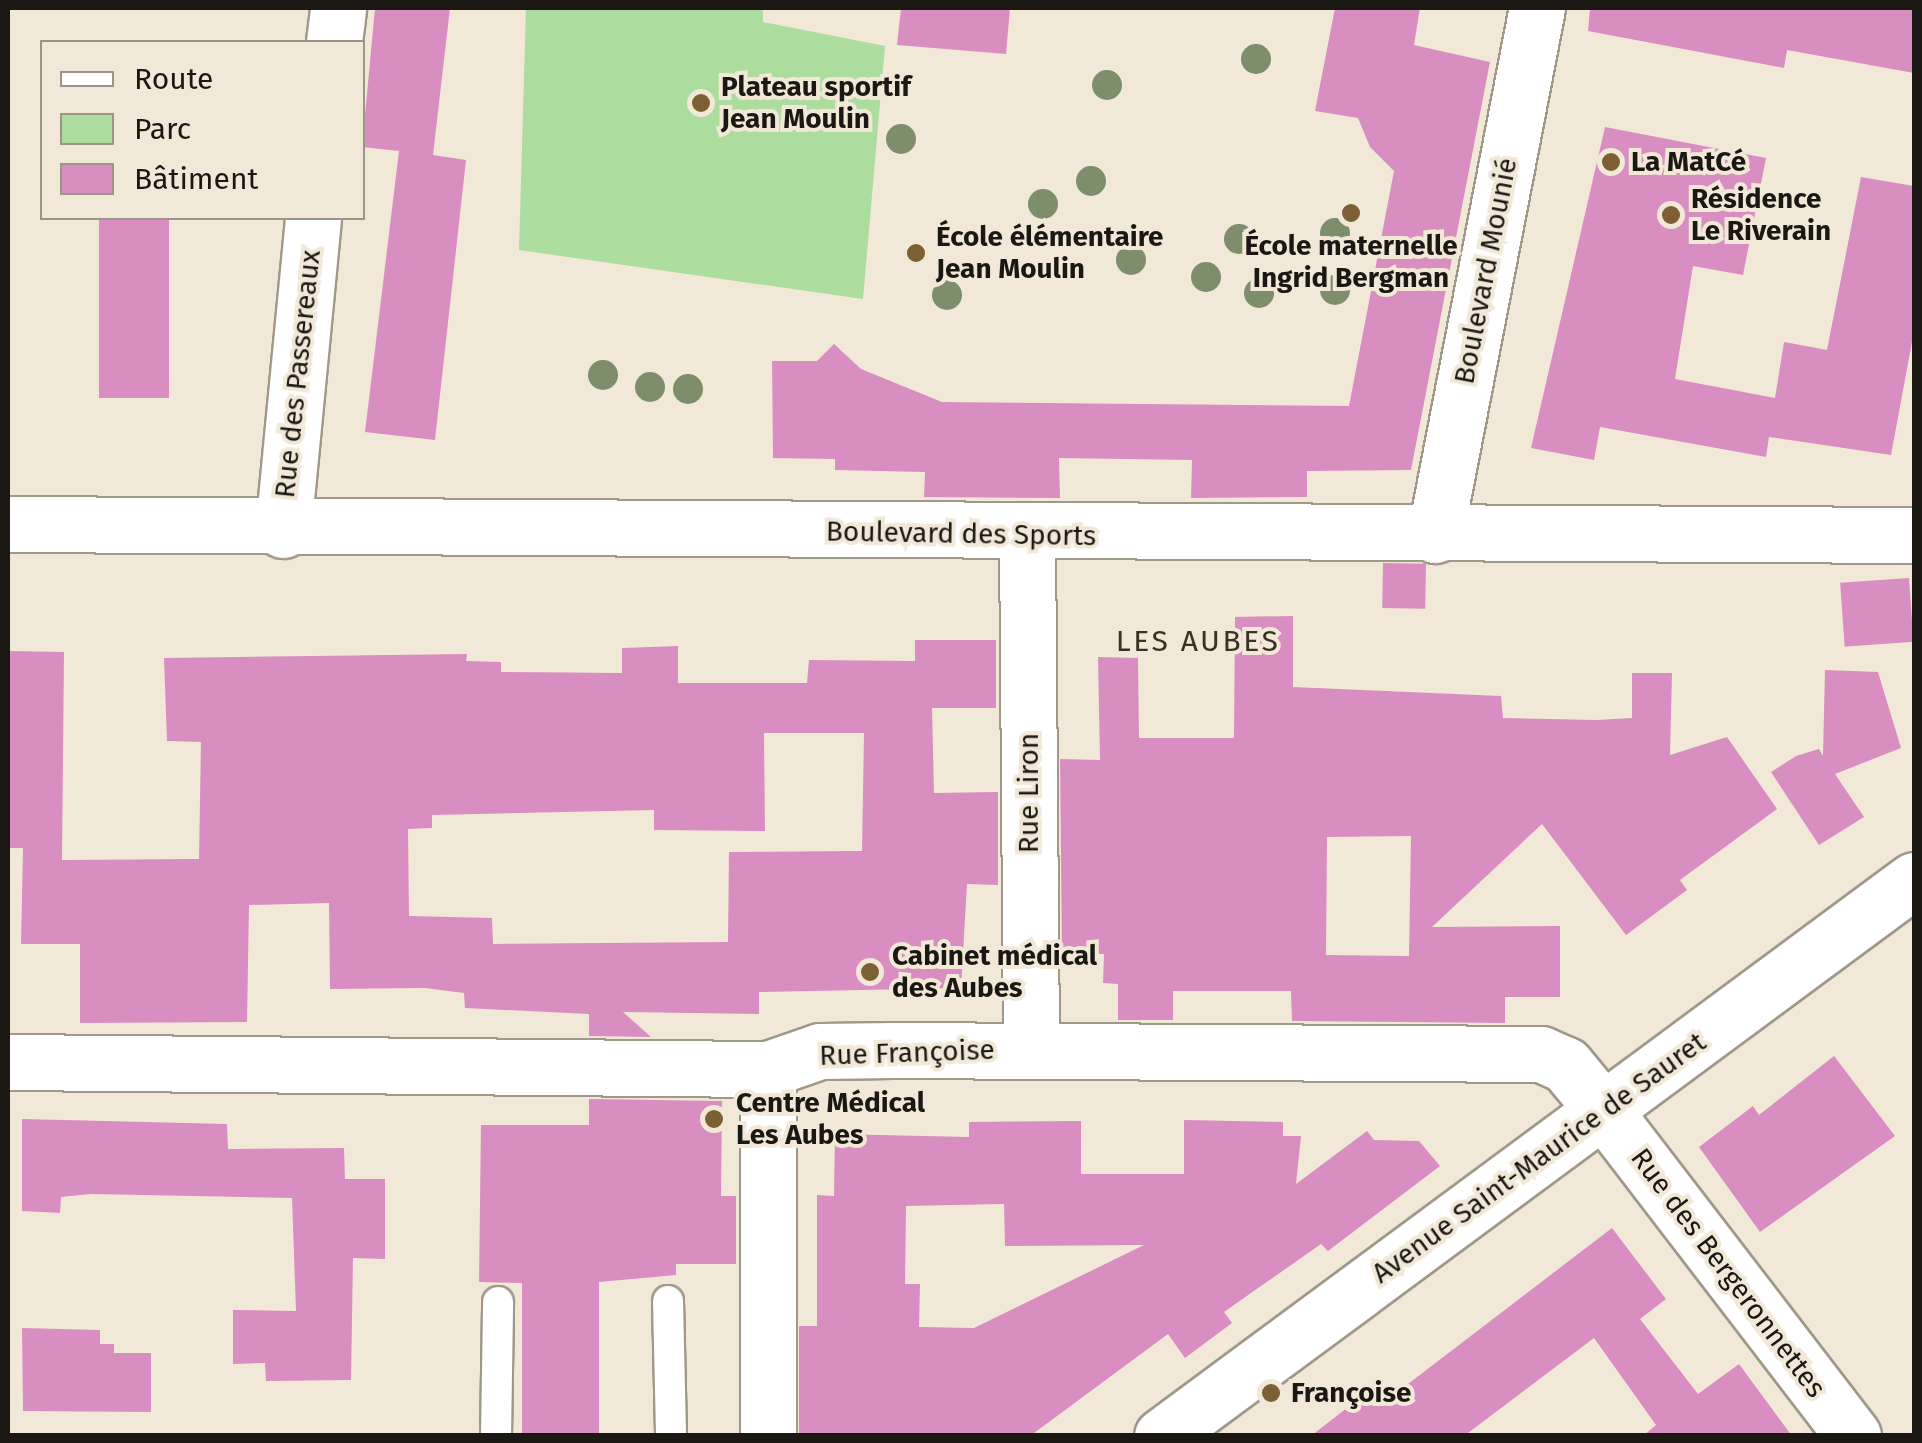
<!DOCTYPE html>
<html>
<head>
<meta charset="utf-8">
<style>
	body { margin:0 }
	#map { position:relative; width:1922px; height:1443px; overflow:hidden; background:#f1e8d8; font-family:"Fira Sans",sans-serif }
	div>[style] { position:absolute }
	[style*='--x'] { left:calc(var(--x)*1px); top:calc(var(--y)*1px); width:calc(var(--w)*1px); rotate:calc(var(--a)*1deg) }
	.green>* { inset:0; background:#acdc9e }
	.building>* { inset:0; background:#d98ec2; transform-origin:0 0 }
	.roads { filter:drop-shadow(2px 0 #a09889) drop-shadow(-2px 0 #a09889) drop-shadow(0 2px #a09889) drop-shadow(0 -2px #a09889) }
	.lane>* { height:30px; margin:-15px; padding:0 15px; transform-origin:15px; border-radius:15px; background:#fff }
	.street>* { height:55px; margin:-27.5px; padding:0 27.5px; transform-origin:27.5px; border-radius:27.5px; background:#fff }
	.trees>* { width:30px; height:30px; margin:-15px; border-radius:50%; background:#7e8d6c }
	.dots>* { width:28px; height:28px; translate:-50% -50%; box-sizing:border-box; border:5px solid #f1e8d8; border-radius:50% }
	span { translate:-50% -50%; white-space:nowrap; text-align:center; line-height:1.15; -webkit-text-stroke:8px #f1e8d8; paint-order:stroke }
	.poi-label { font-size:28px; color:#1b1813; font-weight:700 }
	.left { translate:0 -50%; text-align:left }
	.street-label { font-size:28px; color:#1b1813 }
	.neighbourhood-label { font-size:30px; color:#383124; letter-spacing:2.5px }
	.frame { position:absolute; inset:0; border:10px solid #1b1813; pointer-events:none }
	.legend { position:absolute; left:40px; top:40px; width:325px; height:180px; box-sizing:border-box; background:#f1e8d8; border:2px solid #9b9589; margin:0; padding:12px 18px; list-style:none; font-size:30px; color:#1b1813 }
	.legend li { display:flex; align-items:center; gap:20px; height:50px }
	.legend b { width:50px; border:2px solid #9b9589 }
</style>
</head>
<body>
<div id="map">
	<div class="green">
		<div style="clip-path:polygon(526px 8px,763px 8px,763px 22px,885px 46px,863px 299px,519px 250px)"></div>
	</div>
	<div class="building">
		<div style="clip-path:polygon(375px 8px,450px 8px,433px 155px,466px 160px,435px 440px,365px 432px,399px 151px,362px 147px)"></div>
		<div style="clip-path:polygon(901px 8px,1010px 8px,1006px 54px,897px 45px)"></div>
		<div style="clip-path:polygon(1335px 8px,1420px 8px,1414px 45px,1490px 62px,1411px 470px,1307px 471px,1307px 497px,1191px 498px,1192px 460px,1059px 458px,1060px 498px,924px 497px,925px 472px,835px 470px,835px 459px,773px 458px,772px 361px,817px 361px,834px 344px,861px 369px,942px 402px,1349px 406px,1394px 171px,1370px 147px,1358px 118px,1315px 111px)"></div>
		<div style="clip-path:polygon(1590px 8px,1914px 8px,1914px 73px,1787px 50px,1784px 68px,1588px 31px)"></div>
		<div style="clip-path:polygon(1605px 127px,1766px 158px,1743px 275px,1693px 266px,1675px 379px,1775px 398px,1784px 342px,1827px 350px,1861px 177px,1914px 186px,1914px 331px,1891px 455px,1769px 437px,1766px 457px,1600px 427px,1594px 460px,1531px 448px)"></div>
		<div style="left:99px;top:218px;width:70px;height:180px"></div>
		<div style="left:1383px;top:563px;width:43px;height:45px;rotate:1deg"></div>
		<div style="left:1909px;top:578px;width:64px;height:69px;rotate:86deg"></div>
		<div style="clip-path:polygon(evenodd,1293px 616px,1293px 687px,1501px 696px,1503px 718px,1597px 720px,1632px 718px,1632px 673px,1672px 673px,1670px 755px,1727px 737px,1777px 809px,1680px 880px,1687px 890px,1626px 935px,1542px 824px,1432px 927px,1560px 926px,1560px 997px,1505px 997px,1505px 1023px,1292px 1021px,1291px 991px,1173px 991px,1173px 1020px,1118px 1020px,1118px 984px,1103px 983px,1104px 954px,1062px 954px,1060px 759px,1100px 760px,1098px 657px,1138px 658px,1139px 738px,1234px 738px,1235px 617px,1293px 616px,1411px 836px,1409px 956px,1326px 955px,1327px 837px,1411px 836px)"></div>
		<div style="clip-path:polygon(evenodd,915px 640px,996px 640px,996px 708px,932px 708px,934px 793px,998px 792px,998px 885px,967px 884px,961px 988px,759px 992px,759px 1014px,623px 1012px,651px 1037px,589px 1036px,589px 1014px,465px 1008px,464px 993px,425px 988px,330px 989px,329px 903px,249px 905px,247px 1022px,80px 1023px,80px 944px,21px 944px,23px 848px,8px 848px,8px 651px,64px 652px,62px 860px,199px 859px,201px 742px,167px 741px,164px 658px,467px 654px,466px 661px,501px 662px,501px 672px,622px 673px,622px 648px,678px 646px,678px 683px,807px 683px,809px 660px,915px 661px,915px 640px,764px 733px,864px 733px,862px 851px,729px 852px,728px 942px,493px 944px,492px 918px,409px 916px,408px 829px,432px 828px,432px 815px,654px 810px,654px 830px,765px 831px,764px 733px)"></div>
		<div style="clip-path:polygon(1825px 670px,1878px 672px,1901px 748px,1835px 774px,1864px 817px,1819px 845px,1771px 772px,1796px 756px,1819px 749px,1823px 756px)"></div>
		<div style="clip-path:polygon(1834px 1056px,1895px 1136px,1760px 1232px,1699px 1147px,1753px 1106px,1759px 1115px)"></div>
		<div style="clip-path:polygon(589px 1099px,722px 1101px,721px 1196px,736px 1196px,736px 1264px,676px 1264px,676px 1275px,599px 1282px,599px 1436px,522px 1436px,522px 1283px,479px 1282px,481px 1125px,589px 1125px)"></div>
		<div style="clip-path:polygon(22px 1119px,227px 1124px,228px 1149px,344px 1148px,345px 1179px,385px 1179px,385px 1259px,353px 1258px,351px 1380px,266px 1381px,265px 1363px,233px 1364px,233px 1310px,296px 1311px,292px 1198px,91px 1194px,61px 1197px,60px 1213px,22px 1211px)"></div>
		<div style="clip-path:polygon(evenodd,1184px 1120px,1283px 1122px,1283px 1136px,1301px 1136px,1296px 1184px,1367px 1131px,1374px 1140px,1419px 1141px,1440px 1166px,1328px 1251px,1321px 1244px,1224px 1312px,1232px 1323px,1185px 1358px,1168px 1334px,1030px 1436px,799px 1436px,799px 1326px,817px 1326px,817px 1195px,834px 1196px,835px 1134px,969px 1137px,969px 1122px,1081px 1121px,1081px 1174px,1184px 1174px,1184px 1120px,1004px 1204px,1005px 1246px,1144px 1245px,974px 1328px,919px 1327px,920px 1284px,905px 1284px,906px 1206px,1004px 1204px)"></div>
		<div style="clip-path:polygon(1612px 1228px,1666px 1299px,1640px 1319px,1698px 1394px,1739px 1364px,1792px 1436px,1643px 1436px,1656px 1425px,1594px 1338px,1464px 1436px,1311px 1436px,1380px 1382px,1391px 1397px)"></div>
		<div style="clip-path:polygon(22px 1328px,100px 1330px,100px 1344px,114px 1344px,114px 1353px,151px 1353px,151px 1412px,23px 1411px)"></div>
	</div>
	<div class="roads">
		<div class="lane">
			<div style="--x:668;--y:1301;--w:135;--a:88.7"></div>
			<div style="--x:496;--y:1436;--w:134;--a:-89.1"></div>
		</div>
		<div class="street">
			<div style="--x:334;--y:42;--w:34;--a:-83"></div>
			<div style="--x:8;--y:524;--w:1906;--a:0.33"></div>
			<div style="--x:283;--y:530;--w:313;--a:-84.5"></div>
			<div style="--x:1435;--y:535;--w:537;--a:-79.05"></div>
			<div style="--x:1027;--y:536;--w:514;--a:89.55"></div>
			<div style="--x:8;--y:1062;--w:760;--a:0.53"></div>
			<div style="--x:768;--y:1069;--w:55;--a:-19.1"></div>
			<div style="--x:820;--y:1051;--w:72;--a:-0.8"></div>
			<div style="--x:892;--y:1050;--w:649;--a:0.35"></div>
			<div style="--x:1541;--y:1054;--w:27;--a:24"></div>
			<div style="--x:1566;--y:1065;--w:60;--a:50.4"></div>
			<div style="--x:1604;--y:1111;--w:409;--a:52.5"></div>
			<div style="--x:768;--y:1436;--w:367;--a:-90"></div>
			<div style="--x:1162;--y:1436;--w:935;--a:-36.48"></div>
		</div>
	</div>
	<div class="trees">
		<div style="left:1256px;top:59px"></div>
		<div style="left:1107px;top:85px"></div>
		<div style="left:901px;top:139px"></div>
		<div style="left:1091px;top:181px"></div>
		<div style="left:1043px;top:204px"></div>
		<div style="left:1335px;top:233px"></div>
		<div style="left:1239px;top:239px"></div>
		<div style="left:1131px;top:260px"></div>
		<div style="left:1206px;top:277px"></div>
		<div style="left:1335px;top:290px"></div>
		<div style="left:1259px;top:293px"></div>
		<div style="left:947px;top:295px"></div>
		<div style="left:603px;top:375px"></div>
		<div style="left:650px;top:387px"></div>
		<div style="left:688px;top:389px"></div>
	</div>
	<div class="dots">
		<div style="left:701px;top:103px;background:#7c5f32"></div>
		<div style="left:1611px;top:162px;background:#7c5f32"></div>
		<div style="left:1351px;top:213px;background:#7c5f32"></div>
		<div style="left:1671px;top:215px;background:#7c5f32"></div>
		<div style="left:916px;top:253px;background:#7c5f32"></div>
		<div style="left:870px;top:972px;background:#7c5f32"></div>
		<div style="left:714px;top:1119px;background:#7c5f32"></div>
		<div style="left:1271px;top:1393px;background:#7c5f32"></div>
	</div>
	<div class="poi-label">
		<span class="left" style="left:721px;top:103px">Plateau sportif<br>Jean Moulin</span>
		<span class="left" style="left:1631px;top:162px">La MatCé</span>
		<span class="left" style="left:1691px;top:215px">Résidence<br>Le Riverain</span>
		<span class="left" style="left:936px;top:253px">École élémentaire<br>Jean Moulin</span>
		<span style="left:1351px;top:262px">École maternelle<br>Ingrid Bergman</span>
		<span class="left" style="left:892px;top:972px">Cabinet médical<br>des Aubes</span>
		<span class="left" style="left:736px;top:1119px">Centre Médical<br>Les Aubes</span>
		<span class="left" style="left:1291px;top:1393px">Françoise</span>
	</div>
	<div class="street-label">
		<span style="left:1486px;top:271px;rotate:-79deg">Boulevard Mounié</span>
		<span style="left:298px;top:374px;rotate:-84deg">Rue des Passereaux</span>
		<span style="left:961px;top:534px;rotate:1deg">Boulevard des Sports</span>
		<span style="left:1029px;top:793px;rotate:-90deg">Rue Liron</span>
		<span style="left:907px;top:1053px;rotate:-2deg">Rue Françoise</span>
		<span style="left:1539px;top:1158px;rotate:-36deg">Avenue Saint-Maurice de Sauret</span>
		<span style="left:1728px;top:1273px;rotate:53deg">Rue des Bergeronnettes</span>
	</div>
	<div class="neighbourhood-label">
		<span style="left:1198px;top:641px">LES AUBES</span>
	</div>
	<div class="frame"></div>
	<ul class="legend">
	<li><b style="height:12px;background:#fff"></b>Route</li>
	<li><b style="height:28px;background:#acdc9e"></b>Parc</li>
	<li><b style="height:28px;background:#d98ec2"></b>Bâtiment</li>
	</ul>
</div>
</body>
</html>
